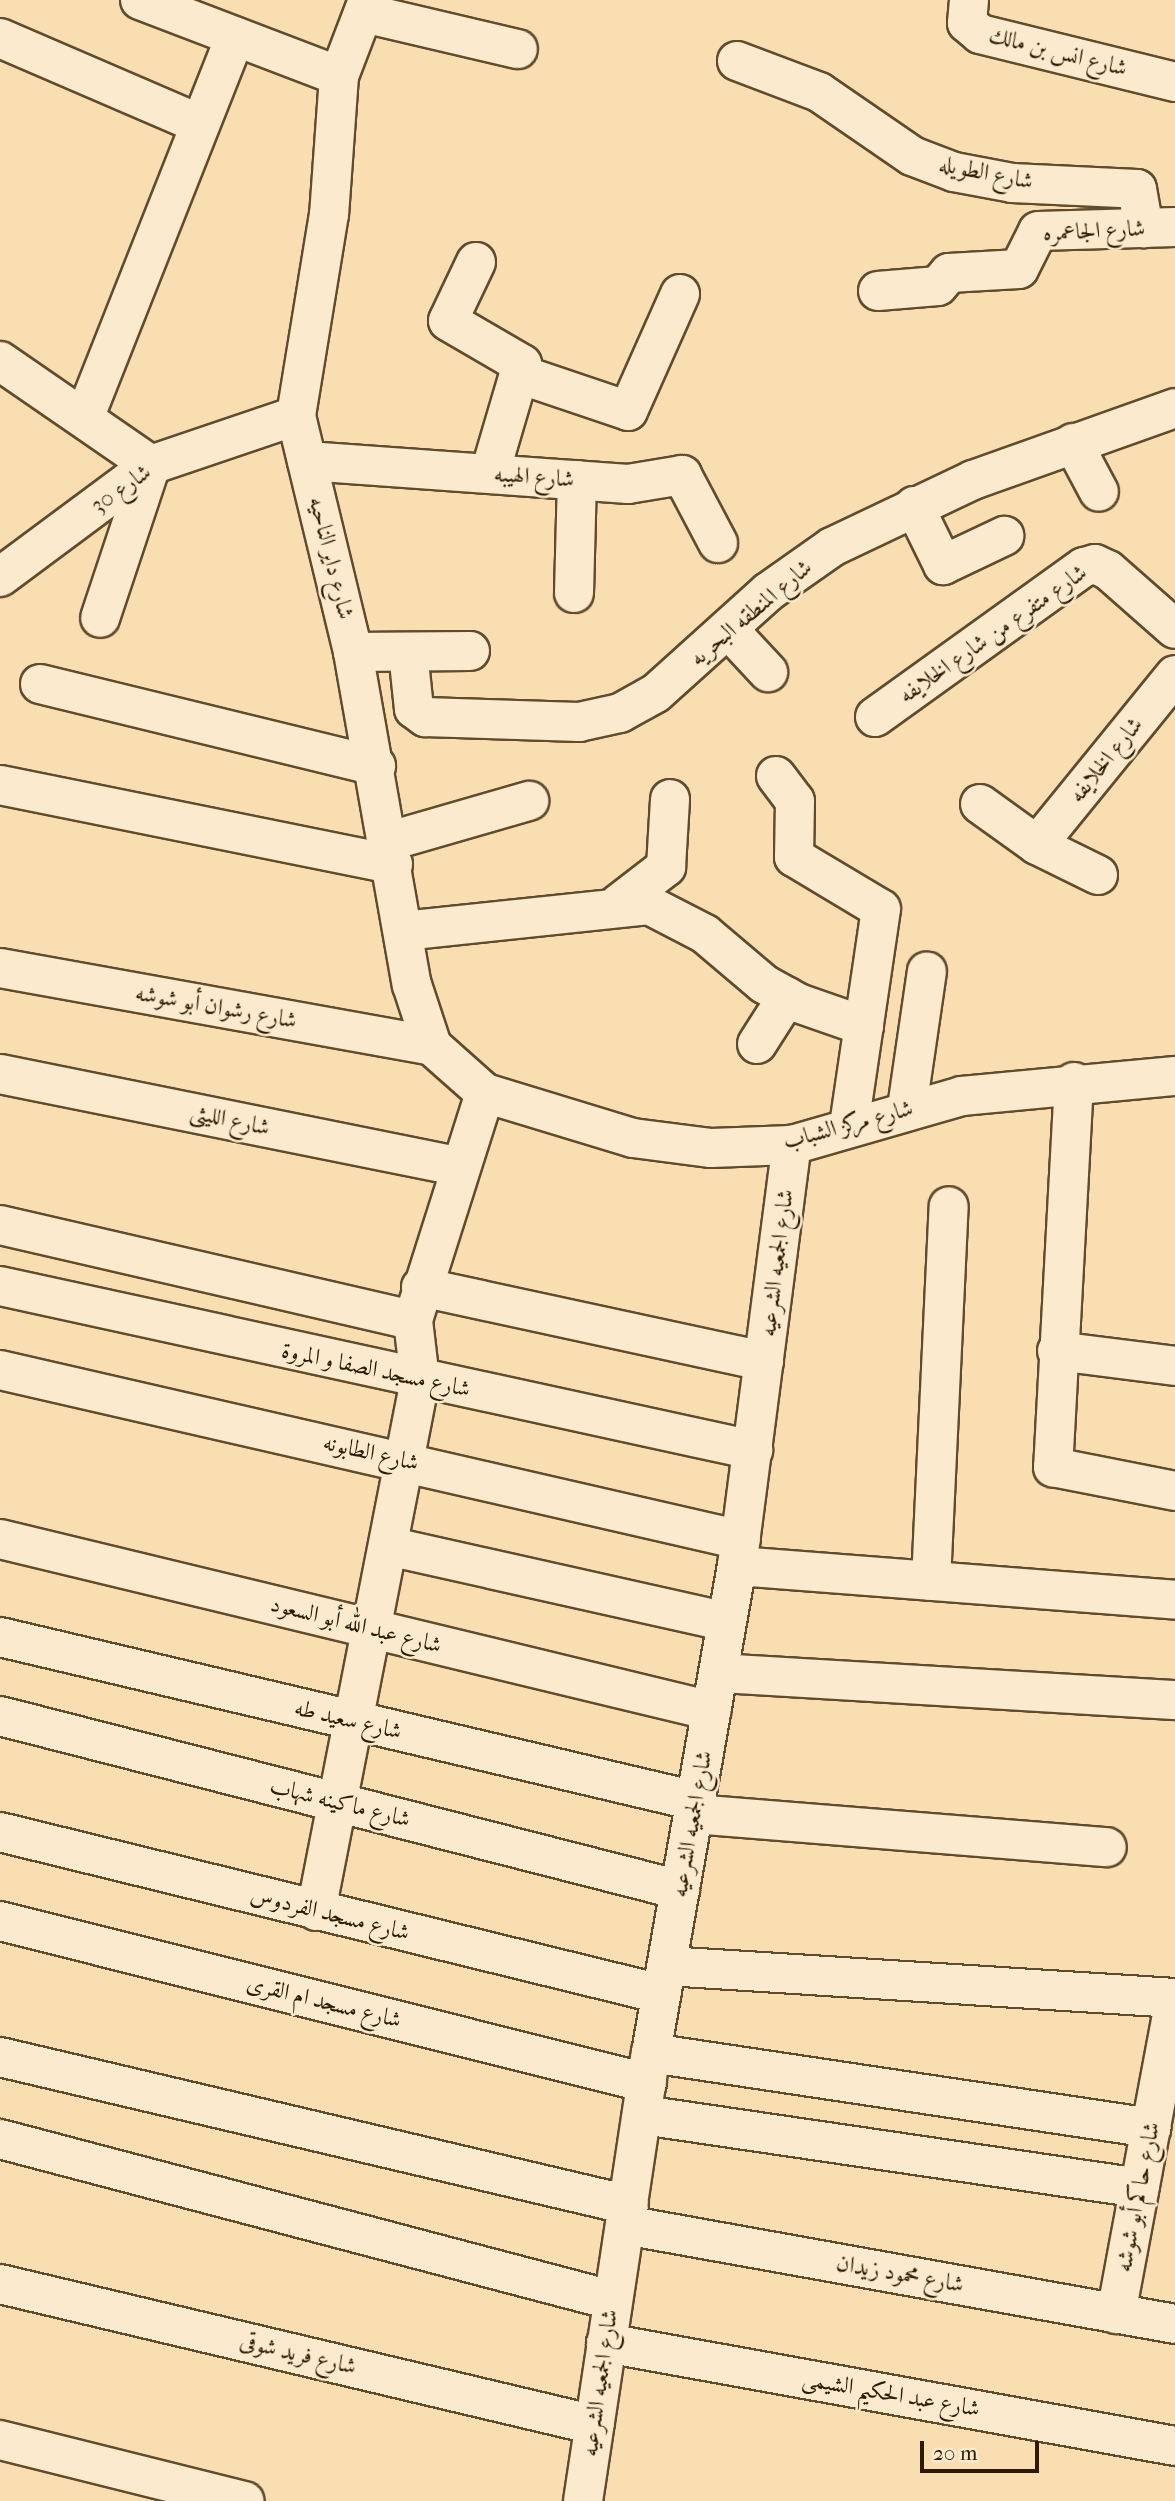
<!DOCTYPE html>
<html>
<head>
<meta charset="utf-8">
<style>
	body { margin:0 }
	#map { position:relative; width:1175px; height:2501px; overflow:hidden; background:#f9deb2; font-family:"IM FELL French Canon",Amiri,serif }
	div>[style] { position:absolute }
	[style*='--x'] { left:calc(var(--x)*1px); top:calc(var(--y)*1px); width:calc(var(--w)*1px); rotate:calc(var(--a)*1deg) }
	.roads { filter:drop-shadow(2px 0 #614b2d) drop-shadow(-2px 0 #614b2d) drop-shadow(0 2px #614b2d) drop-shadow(0 -2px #614b2d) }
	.minor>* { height:38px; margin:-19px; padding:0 19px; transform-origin:19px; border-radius:19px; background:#fbeacd }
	span { translate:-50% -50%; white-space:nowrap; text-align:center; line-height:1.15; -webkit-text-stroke:5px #fbeacd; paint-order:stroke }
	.street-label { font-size:23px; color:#2e1a01 }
	.scale { position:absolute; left:920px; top:2441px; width:119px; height:32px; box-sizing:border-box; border:4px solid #2e1a01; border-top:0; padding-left:9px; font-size:21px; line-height:24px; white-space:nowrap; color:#2e1a01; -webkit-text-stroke:5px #fbeacd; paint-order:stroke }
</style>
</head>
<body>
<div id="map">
	<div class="roads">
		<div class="minor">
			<div style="--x:140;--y:0;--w:213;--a:20.9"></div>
			<div style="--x:368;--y:0;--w:81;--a:110.9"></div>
			<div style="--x:339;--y:76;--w:138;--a:94.1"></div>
			<div style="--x:329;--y:214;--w:205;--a:99.3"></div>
			<div style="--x:296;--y:416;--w:243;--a:76.4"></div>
			<div style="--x:353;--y:652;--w:338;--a:80"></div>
			<div style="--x:412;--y:985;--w:64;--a:71.8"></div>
			<div style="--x:432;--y:1046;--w:71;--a:41.6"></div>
			<div style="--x:485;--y:1093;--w:155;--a:16.9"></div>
			<div style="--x:633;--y:1138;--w:79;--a:7.3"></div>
			<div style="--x:711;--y:1148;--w:81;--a:-2.1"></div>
			<div style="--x:792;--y:1145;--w:177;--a:-16.1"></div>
			<div style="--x:962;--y:1096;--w:214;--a:-5.4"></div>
			<div style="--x:969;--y:0;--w:23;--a:95"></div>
			<div style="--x:967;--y:23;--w:17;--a:40"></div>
			<div style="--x:980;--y:34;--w:201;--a:13.8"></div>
			<div style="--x:364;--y:13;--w:158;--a:13.2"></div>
			<div style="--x:0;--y:38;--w:218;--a:23.3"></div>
			<div style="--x:737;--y:61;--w:88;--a:20.7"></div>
			<div style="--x:819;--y:92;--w:113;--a:34.5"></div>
			<div style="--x:912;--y:156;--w:45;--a:20.9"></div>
			<div style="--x:954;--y:172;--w:59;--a:10.7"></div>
			<div style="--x:1012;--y:183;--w:125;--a:2.7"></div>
			<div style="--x:1137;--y:189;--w:40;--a:80"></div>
			<div style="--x:476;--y:262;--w:65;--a:115.4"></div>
			<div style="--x:448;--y:321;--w:86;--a:30.2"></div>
			<div style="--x:522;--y:364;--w:114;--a:106.4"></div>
			<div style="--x:878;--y:291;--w:60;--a:-4.8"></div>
			<div style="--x:938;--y:286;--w:17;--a:-50"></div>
			<div style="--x:949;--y:273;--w:70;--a:-3.3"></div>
			<div style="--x:1019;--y:269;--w:42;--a:-63.4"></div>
			<div style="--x:1038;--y:231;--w:137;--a:-1.7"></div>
			<div style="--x:0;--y:361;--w:183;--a:34.6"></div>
			<div style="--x:151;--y:465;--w:161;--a:108.4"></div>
			<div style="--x:519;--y:374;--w:115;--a:18.7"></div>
			<div style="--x:628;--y:411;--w:128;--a:-66"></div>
			<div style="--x:85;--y:416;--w:408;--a:-68.4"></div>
			<div style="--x:1073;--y:443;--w:55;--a:62"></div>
			<div style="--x:307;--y:461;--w:322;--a:4.1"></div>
			<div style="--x:628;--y:484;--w:55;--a:-9.5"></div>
			<div style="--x:682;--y:475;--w:77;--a:62.1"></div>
			<div style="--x:914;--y:506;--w:66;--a:63.8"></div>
			<div style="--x:943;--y:565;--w:68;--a:-25.4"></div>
			<div style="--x:0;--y:577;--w:188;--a:-36.6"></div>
			<div style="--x:151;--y:465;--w:153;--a:-18.7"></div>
			<div style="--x:574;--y:593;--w:113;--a:-88.5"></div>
			<div style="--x:728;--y:629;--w:59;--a:47.1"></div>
			<div style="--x:353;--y:652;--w:117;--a:-0.5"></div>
			<div style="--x:408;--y:652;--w:57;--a:84"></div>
			<div style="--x:414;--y:709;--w:14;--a:36"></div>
			<div style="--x:425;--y:717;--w:154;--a:1.9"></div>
			<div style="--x:579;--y:722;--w:42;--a:-12.4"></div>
			<div style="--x:620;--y:713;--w:41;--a:-29.1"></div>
			<div style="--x:656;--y:693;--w:151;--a:-42"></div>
			<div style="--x:768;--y:592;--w:78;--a:-35.1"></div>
			<div style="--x:832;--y:547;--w:156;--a:-25.4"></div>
			<div style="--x:973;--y:480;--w:214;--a:-19.6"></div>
			<div style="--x:40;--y:684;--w:346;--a:13.7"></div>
			<div style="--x:875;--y:717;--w:257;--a:-35.7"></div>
			<div style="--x:1084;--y:567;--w:11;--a:-15"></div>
			<div style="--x:1095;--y:564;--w:14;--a:25"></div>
			<div style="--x:1108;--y:570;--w:89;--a:41.4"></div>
			<div style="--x:776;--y:776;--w:31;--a:53"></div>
			<div style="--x:795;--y:801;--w:56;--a:91"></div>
			<div style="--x:794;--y:857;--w:101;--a:30.9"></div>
			<div style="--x:881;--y:909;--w:219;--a:98.4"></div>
			<div style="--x:0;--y:785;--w:401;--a:11.4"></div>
			<div style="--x:980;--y:804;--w:70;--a:35.7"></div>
			<div style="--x:1037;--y:845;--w:68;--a:26.2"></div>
			<div style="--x:390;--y:841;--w:145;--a:-16.1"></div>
			<div style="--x:1037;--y:845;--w:219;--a:-50.9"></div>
			<div style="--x:618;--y:904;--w:61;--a:-37.6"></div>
			<div style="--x:666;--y:867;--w:68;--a:-86.6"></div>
			<div style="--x:403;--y:931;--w:247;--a:-6"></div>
			<div style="--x:649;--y:905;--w:63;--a:27.4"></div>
			<div style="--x:705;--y:934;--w:77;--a:40.3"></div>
			<div style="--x:764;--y:984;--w:39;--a:29"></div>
			<div style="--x:798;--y:1003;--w:70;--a:19.2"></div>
			<div style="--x:0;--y:968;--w:439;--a:10.2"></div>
			<div style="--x:757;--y:1044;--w:56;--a:-57.4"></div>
			<div style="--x:0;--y:1074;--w:469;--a:11.4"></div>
			<div style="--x:1074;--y:1082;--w:386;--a:93.1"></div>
			<div style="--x:1053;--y:1467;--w:124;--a:11.1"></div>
			<div style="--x:907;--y:1108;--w:138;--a:-81.7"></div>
			<div style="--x:0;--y:1225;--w:424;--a:13"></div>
			<div style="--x:0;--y:1286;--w:771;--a:12.29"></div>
			<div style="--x:421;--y:1287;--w:351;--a:12.2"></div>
			<div style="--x:1057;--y:1351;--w:119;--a:7.2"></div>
			<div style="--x:0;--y:1370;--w:760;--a:12.92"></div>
			<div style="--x:0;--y:1539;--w:732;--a:13.58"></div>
			<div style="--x:388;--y:1546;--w:347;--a:12.6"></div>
			<div style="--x:737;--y:1566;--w:439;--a:4.4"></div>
			<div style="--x:931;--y:1581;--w:375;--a:-87.3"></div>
			<div style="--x:0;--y:1637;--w:715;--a:13.26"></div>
			<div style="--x:719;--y:1673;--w:457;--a:3.4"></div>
			<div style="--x:0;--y:1716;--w:702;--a:14.35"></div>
			<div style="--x:694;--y:1814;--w:414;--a:4.6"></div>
			<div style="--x:0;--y:1832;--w:681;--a:13.77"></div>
			<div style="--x:316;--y:1911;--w:541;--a:-78.92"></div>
			<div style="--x:420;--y:1380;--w:60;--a:-96.7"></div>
			<div style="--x:413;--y:1320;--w:238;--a:-72.4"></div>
			<div style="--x:0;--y:1921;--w:667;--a:14.06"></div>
			<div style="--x:667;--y:1966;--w:509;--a:3.6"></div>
			<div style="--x:651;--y:2053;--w:506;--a:8.53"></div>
			<div style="--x:0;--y:2057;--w:646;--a:13.24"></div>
			<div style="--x:643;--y:2115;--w:502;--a:8.36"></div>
			<div style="--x:0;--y:2139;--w:632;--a:14.76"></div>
			<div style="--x:625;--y:2225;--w:559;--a:10.2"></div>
			<div style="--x:0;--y:2284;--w:611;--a:13.33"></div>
			<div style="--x:1116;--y:2314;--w:321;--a:-79.4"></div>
			<div style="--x:606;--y:2343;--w:578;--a:10.26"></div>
			<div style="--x:0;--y:2440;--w:252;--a:14"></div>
			<div style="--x:583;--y:2501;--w:453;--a:-81.4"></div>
			<div style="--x:651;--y:2053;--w:495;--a:-80"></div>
			<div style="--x:737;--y:1566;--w:425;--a:-82.6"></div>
		</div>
	</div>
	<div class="street-label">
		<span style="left:1058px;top:52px;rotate:14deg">شارع انس بن مالك</span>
		<span style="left:986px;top:173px;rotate:11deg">شارع الطويله</span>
		<span style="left:1094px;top:231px;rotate:-3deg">شارع الجاعمره</span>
		<span style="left:534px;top:477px;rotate:4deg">شارع الهيبه</span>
		<span style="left:121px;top:489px;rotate:-35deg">شارع 30</span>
		<span style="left:331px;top:558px;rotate:76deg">شارع داير الناحيه</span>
		<span style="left:751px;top:613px;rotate:-40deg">شارع المنطقه البحريه</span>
		<span style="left:993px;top:634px;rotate:-35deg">شارع متفرع من شارع الخلايفه</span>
		<span style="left:1106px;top:760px;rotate:-51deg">شارع الخلايفه</span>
		<span style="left:216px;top:1007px;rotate:10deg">شارع رشوان أبو شوشه</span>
		<span style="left:230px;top:1120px;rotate:12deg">شارع الليثى</span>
		<span style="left:848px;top:1125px;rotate:-15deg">شارع مركز الشباب</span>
		<span style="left:777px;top:1263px;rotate:-83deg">شارع الجمعيه الشرعيه</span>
		<span style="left:376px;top:1370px;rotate:12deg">شارع مسجد الصفا و المروة</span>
		<span style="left:371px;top:1453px;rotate:13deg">شارع الطابونه</span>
		<span style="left:356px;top:1625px;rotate:14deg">شارع عبد الله أبو السعود</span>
		<span style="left:348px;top:1720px;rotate:13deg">شارع سعيد طه</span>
		<span style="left:340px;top:1803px;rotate:14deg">شارع ماكينه شهاب</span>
		<span style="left:692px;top:1824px;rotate:-80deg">شارع الجمعيه الشرعيه</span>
		<span style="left:330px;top:1914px;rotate:14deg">شارع مسجد الفردوس</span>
		<span style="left:324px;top:2002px;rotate:14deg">شارع مسجد ام القرى</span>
		<span style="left:1138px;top:2197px;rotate:-79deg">شارع حاكم أبو شوشه</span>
		<span style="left:900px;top:2274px;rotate:10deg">شارع محمود زيدان</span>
		<span style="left:298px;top:2354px;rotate:13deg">شارع فريد شوقى</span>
		<span style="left:600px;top:2383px;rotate:-82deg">شارع الجمعيه الشرعيه</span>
		<span style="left:891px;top:2394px;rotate:10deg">شارع عبد الحكيم الشيمى</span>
	</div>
	<div class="scale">20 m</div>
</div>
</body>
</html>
